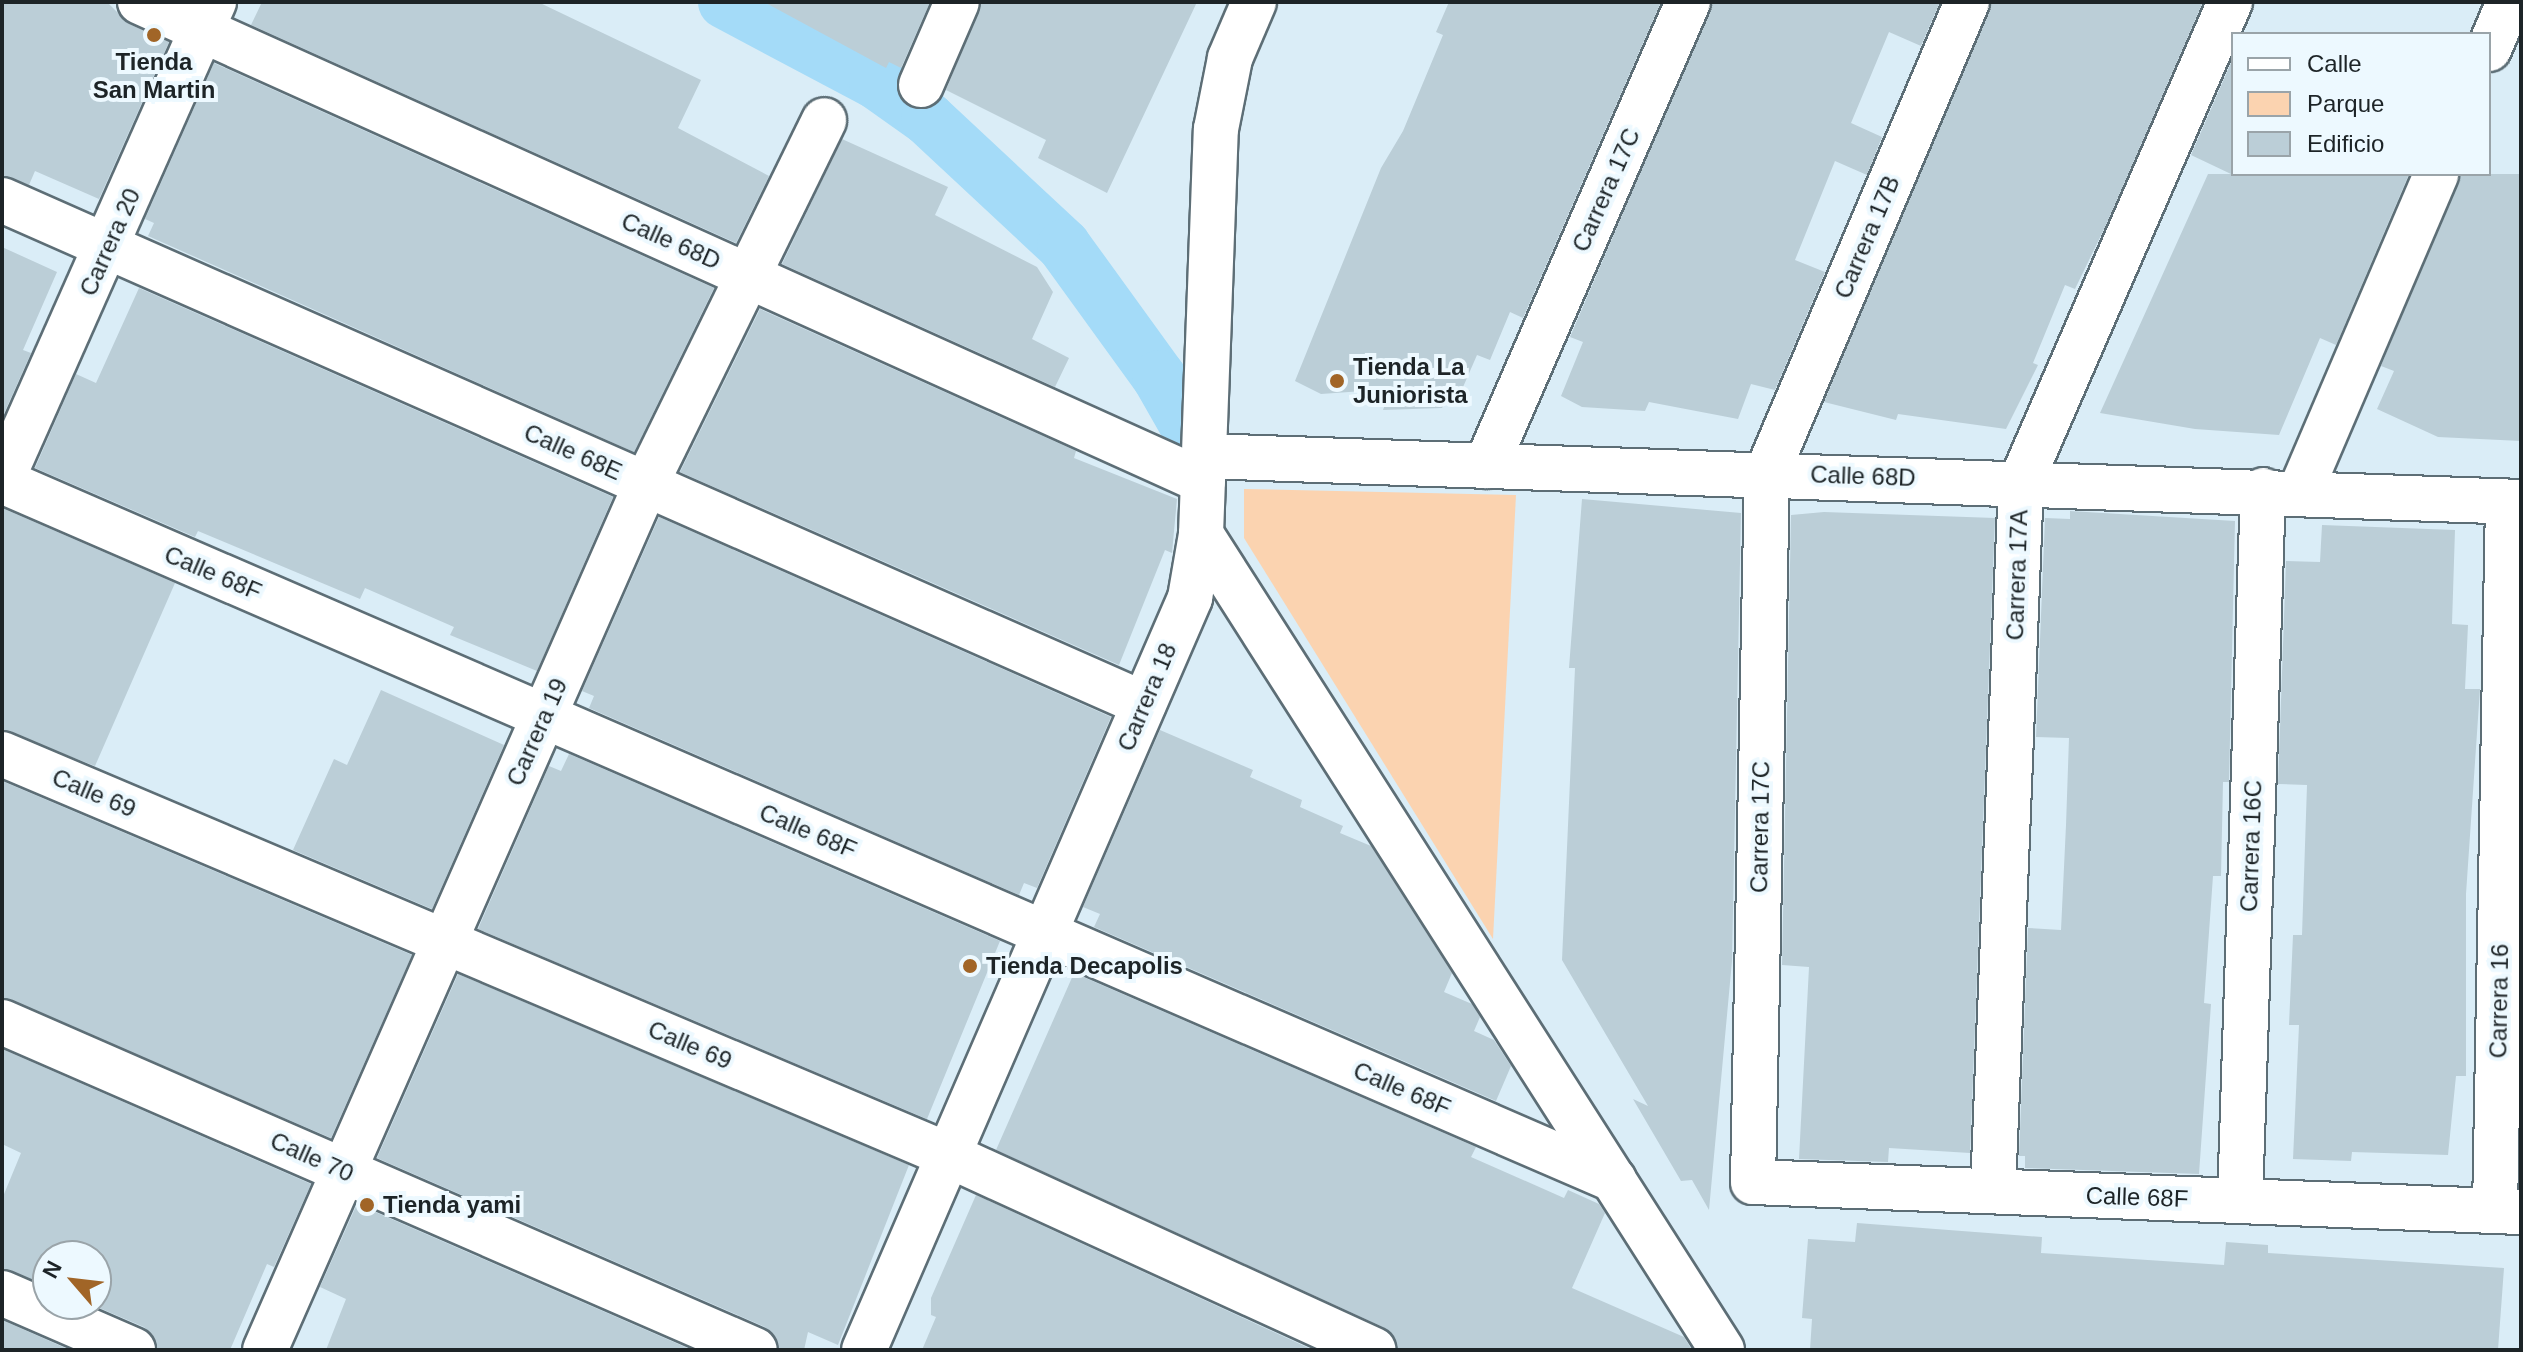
<!DOCTYPE html>
<html>
<head>
<meta charset="utf-8">
<style>
	body { margin:0 }
	#map { position:relative; width:2523px; height:1352px; overflow:hidden; background:#daedf7; font-family:Arial,sans-serif }
	div>[style] { position:absolute }
	[style*='--x'] { left:calc(var(--x)*1px); top:calc(var(--y)*1px); width:calc(var(--w)*1px); rotate:calc(var(--a)*1deg) }
	.green>* { inset:0; background:#fbd3b0 }
	.canal>* { height:54px; margin:-27px; padding:0 27px; transform-origin:27px; border-radius:27px; background:#a4dbf8 }
	.building>* { inset:0; background:#bbced7 }
	.roads { filter:drop-shadow(2px 0 #5d6e76) drop-shadow(-2px 0 #5d6e76) drop-shadow(0 2px #5d6e76) drop-shadow(0 -2px #5d6e76) }
	.street>* { height:44px; margin:-22px; padding:0 22px; transform-origin:22px; border-radius:22px; background:#fff }
	.dots>* { width:22px; height:22px; translate:-50% -50%; box-sizing:border-box; border:4px solid #edf9ff; border-radius:50% }
	span { translate:-50% -50%; white-space:nowrap; text-align:center; line-height:1.15; -webkit-text-stroke:8px #edf9ff; paint-order:stroke }
	.poi-label { font-size:24px; color:#1d2427; font-weight:700 }
	.left { translate:0 -50%; text-align:left }
	.street-label { font-size:24px; color:#1d2427 }
	.frame { position:absolute; inset:0; border:4px solid #1d2427; pointer-events:none }
	.legend { position:absolute; left:2231px; top:32px; width:260px; height:144px; box-sizing:border-box; background:#edf9ff; border:2px solid #9aa4a9; margin:0; padding:10px 14px; list-style:none; font-size:24px; color:#1d2427 }
	.legend li { display:flex; align-items:center; gap:16px; height:40px }
	.legend b { width:40px; border:2px solid #9aa4a9 }
	.north { position:absolute; left:32px; top:1240px; width:80px; height:80px; box-sizing:border-box; background:#edf9ff; border:2px solid #9aa4a9; border-radius:50%; rotate:298deg; font-size:22px; font-weight:700; line-height:32px; text-align:center; color:#1d2427 }
	.north::after { content:''; display:block; margin:auto; width:28px; height:36px; background:#a16527; clip-path:polygon(50% 0,100% 100%,50% 72%,0 100%) }
</style>
</head>
<body>
<div id="map">
	<div class="green">
		<div style="clip-path:polygon(1244px 489px,1516px 495px,1493px 939px,1244px 538px)"></div>
	</div>
	<div class="canal">
		<div style="--x:725;--y:2;--w:171;--a:27.9"></div>
		<div style="--x:876;--y:82;--w:64;--a:35.4"></div>
		<div style="--x:928;--y:119;--w:186;--a:43"></div>
		<div style="--x:1064;--y:246;--w:162;--a:54.1"></div>
		<div style="--x:1159;--y:377;--w:91;--a:60.3"></div>
	</div>
	<div class="building">
		<div style="clip-path:polygon(2px 2px,107px 2px,129px 24px,169px 42px,99px 199px,35px 171px,29px 185px,2px 175px)"></div>
		<div style="clip-path:polygon(262px 2px,538px 2px,701px 80px,678px 128px,769px 176px,736px 243px,251px 25px)"></div>
		<div style="clip-path:polygon(764px 2px,930px 2px,901px 68px,889px 62px,886px 68px)"></div>
		<div style="clip-path:polygon(982px 2px,1197px 2px,1107px 193px,1038px 158px,1046px 140px,946px 90px)"></div>
		<div style="clip-path:polygon(1449px 2px,1661px 2px,1523px 318px,1510px 312px,1490px 360px,1477px 355px,1460px 394px,1453px 391px,1442px 408px,1383px 410px,1391px 389px,1321px 394px,1295px 381px,1381px 168px,1403px 131px,1443px 35px,1436px 32px)"></div>
		<div style="clip-path:polygon(1713px 2px,1940px 2px,1921px 46px,1889px 32px,1851px 123px,1882px 137px,1867px 175px,1835px 161px,1795px 260px,1825px 272px,1775px 390px,1751px 384px,1738px 419px,1649px 402px,1645px 411px,1582px 407px,1561px 396px,1583px 342px,1570px 337px)"></div>
		<div style="clip-path:polygon(1991px 2px,2203px 2px,2106px 225px,2075px 289px,2065px 285px,2033px 363px,2038px 365px,2006px 429px,1898px 414px,1896px 420px,1824px 402px)"></div>
		<div style="clip-path:polygon(2233px 58px,2233px 174px,2409px 174px,2336px 345px,2320px 338px,2279px 435px,2195px 429px,2100px 413px,2208px 174px,2231px 174px,2191px 155px)"></div>
		<div style="clip-path:polygon(214px 63px,714px 288px,634px 452px,148px 236px,154px 223px,145px 219px)"></div>
		<div style="clip-path:polygon(842px 139px,948px 187px,935px 215px,1037px 267px,1053px 292px,1032px 339px,1069px 358px,1055px 387px,782px 264px)"></div>
		<div style="clip-path:polygon(2460px 174px,2521px 174px,2521px 441px,2438px 437px,2377px 409px,2394px 371px,2381px 366px)"></div>
		<div style="clip-path:polygon(2px 247px,57px 272px,23px 350px,31px 353px,2px 418px)"></div>
		<div style="clip-path:polygon(139px 288px,613px 497px,537px 671px,450px 635px,454px 627px,365px 588px,360px 599px,198px 531px,195px 537px,35px 468px,76px 374px,96px 383px)"></div>
		<div style="clip-path:polygon(760px 309px,1076px 451px,1074px 458px,1177px 499px,1172px 553px,1165px 550px,1119px 665px,680px 472px)"></div>
		<div style="clip-path:polygon(1582px 499px,1741px 513px,1732px 961px,1709px 1210px,1692px 1180px,1681px 1181px,1633px 1099px,1648px 1106px,1562px 960px,1575px 668px,1569px 668px)"></div>
		<div style="clip-path:polygon(2px 508px,175px 583px,95px 766px,2px 730px)"></div>
		<div style="clip-path:polygon(2070px 511px,2235px 521px,2229px 782px,2223px 782px,2221px 876px,2213px 876px,2204px 1003px,2211px 1004px,2199px 1174px,2025px 1168px,2025px 1156px,2019px 1156px,2028px 928px,2061px 930px,2066px 825px,2069px 738px,2036px 737px,2045px 518px,2070px 519px)"></div>
		<div style="clip-path:polygon(1824px 512px,1995px 518px,1970px 1153px,1889px 1148px,1888px 1162px,1799px 1159px,1809px 967px,1782px 965px,1791px 515px)"></div>
		<div style="clip-path:polygon(659px 517px,1111px 717px,1037px 888px,1024px 883px,1019px 895px,589px 708px,594px 696px,582px 691px)"></div>
		<div style="clip-path:polygon(2322px 525px,2455px 530px,2452px 624px,2468px 625px,2465px 689px,2480px 689px,2466px 894px,2466px 1076px,2456px 1076px,2448px 1155px,2352px 1152px,2351px 1161px,2293px 1159px,2299px 1025px,2289px 1025px,2293px 935px,2302px 935px,2307px 785px,2278px 784px,2286px 561px,2320px 562px)"></div>
		<div style="clip-path:polygon(381px 690px,504px 745px,432px 909px,293px 850px,334px 759px,347px 765px)"></div>
		<div style="clip-path:polygon(1160px 730px,1253px 770px,1250px 777px,1302px 800px,1300px 807px,1343px 826px,1340px 833px,1371px 846px,1452px 973px,1444px 992px,1472px 1004px,1480px 1017px,1474px 1031px,1494px 1040px,1511px 1066px,1496px 1101px,1094px 927px,1100px 914px,1083px 907px)"></div>
		<div style="clip-path:polygon(569px 754px,1000px 941px,927px 1119px,478px 929px,549px 766px,561px 771px)"></div>
		<div style="clip-path:polygon(2px 781px,412px 955px,331px 1138px,2px 997px)"></div>
		<div style="clip-path:polygon(1074px 973px,1476px 1147px,1471px 1157px,1564px 1198px,1568px 1190px,1599px 1204px,1605px 1213px,1572px 1288px,1684px 1337px,1692px 1350px,1398px 1350px,1394px 1336px,1383px 1327px,996px 1150px)"></div>
		<div style="clip-path:polygon(458px 974px,909px 1165px,838px 1345px,808px 1332px,804px 1350px,780px 1350px,775px 1336px,765px 1327px,377px 1158px)"></div>
		<div style="clip-path:polygon(2px 1049px,311px 1184px,274px 1267px,267px 1264px,230px 1350px,158px 1350px,153px 1336px,144px 1327px,90px 1304px,96px 1304px,96px 1256px,48px 1256px,48px 1286px,2px 1268px,2px 1199px,21px 1153px,2px 1144px)"></div>
		<div style="clip-path:polygon(976px 1195px,1313px 1350px,922px 1350px,936px 1317px,931px 1315px,931px 1298px)"></div>
		<div style="clip-path:polygon(357px 1204px,692px 1350px,326px 1350px,346px 1299px,320px 1287px)"></div>
		<div style="clip-path:polygon(1857px 1223px,2042px 1237px,2041px 1253px,2224px 1265px,2226px 1242px,2268px 1245px,2268px 1253px,2504px 1268px,2498px 1350px,1810px 1350px,1812px 1319px,1802px 1318px,1808px 1239px,1855px 1242px)"></div>
		<div style="clip-path:polygon(2px 1320px,70px 1350px,2px 1350px)"></div>
	</div>
	<div class="roads">
		<div class="street">
			<div style="--x:140;--y:2;--w:1166;--a:24.26"></div>
			<div style="--x:1967;--y:2;--w:512;--a:113.01"></div>
			<div style="--x:1767;--y:473;--w:709;--a:91.13"></div>
			<div style="--x:1753;--y:1182;--w:769;--a:2.24"></div>
			<div style="--x:2489;--y:49;--w:51;--a:-66.9"></div>
			<div style="--x:921;--y:85;--w:90;--a:-66.6"></div>
			<div style="--x:2;--y:200;--w:1248;--a:23.81"></div>
			<div style="--x:1204;--y:456;--w:1318;--a:2"></div>
			<div style="--x:1486;--y:466;--w:506;--a:-66.47"></div>
			<div style="--x:2;--y:480;--w:523;--a:-66.08"></div>
			<div style="--x:2;--y:481;--w:1757;--a:23.44"></div>
			<div style="--x:2300;--y:492;--w:346;--a:-66.8"></div>
			<div style="--x:1201;--y:534;--w:968;--a:57.44"></div>
			<div style="--x:2;--y:754;--w:1027;--a:22.97"></div>
			<div style="--x:948;--y:1155;--w:468;--a:24.6"></div>
			<div style="--x:2;--y:1022;--w:821;--a:23.54"></div>
			<div style="--x:1993;--y:1191;--w:710;--a:-87.74"></div>
			<div style="--x:2021;--y:482;--w:524;--a:-66.47"></div>
			<div style="--x:2240;--y:1201;--w:711;--a:-88.15"></div>
			<div style="--x:2495;--y:1211;--w:709;--a:-88.95"></div>
			<div style="--x:2;--y:1293;--w:143;--a:23.5"></div>
			<div style="--x:265;--y:1350;--w:946;--a:-66.25"></div>
			<div style="--x:646;--y:484;--w:405;--a:-63.9"></div>
			<div style="--x:864;--y:1350;--w:820;--a:-66.56"></div>
			<div style="--x:1190;--y:598;--w:65;--a:-80.2"></div>
			<div style="--x:1201;--y:534;--w:405;--a:-87.9"></div>
			<div style="--x:1216;--y:129;--w:72;--a:-78.8"></div>
			<div style="--x:1230;--y:58;--w:61;--a:-66.8"></div>
		</div>
	</div>
	<div class="dots">
		<div style="left:154px;top:35px;background:#a16527"></div>
		<div style="left:1337px;top:381px;background:#a16527"></div>
		<div style="left:970px;top:966px;background:#a16527"></div>
		<div style="left:367px;top:1205px;background:#a16527"></div>
	</div>
	<div class="poi-label">
		<span style="left:154px;top:76px">Tienda<br>San Martin</span>
		<span class="left" style="left:1353px;top:381px">Tienda La<br>Juniorista</span>
		<span class="left" style="left:986px;top:966px">Tienda Decapolis</span>
		<span class="left" style="left:383px;top:1205px">Tienda yami</span>
	</div>
	<div class="street-label">
		<span style="left:1606px;top:190px;rotate:-66deg">Carrera 17C</span>
		<span style="left:1867px;top:237px;rotate:-67deg">Carrera 17B</span>
		<span style="left:671px;top:241px;rotate:24deg">Calle 68D</span>
		<span style="left:110px;top:242px;rotate:-66deg">Carrera 20</span>
		<span style="left:573px;top:452px;rotate:24deg">Calle 68E</span>
		<span style="left:1863px;top:476px;rotate:2deg">Calle 68D</span>
		<span style="left:213px;top:573px;rotate:23deg">Calle 68F</span>
		<span style="left:2017px;top:575px;rotate:-88deg">Carrera 17A</span>
		<span style="left:1147px;top:697px;rotate:-67deg">Carrera 18</span>
		<span style="left:537px;top:732px;rotate:-66deg">Carrera 19</span>
		<span style="left:94px;top:793px;rotate:23deg">Calle 69</span>
		<span style="left:1760px;top:827px;rotate:-89deg">Carrera 17C</span>
		<span style="left:808px;top:831px;rotate:23deg">Calle 68F</span>
		<span style="left:2251px;top:846px;rotate:-88deg">Carrera 16C</span>
		<span style="left:2499px;top:1001px;rotate:-89deg">Carrera 16</span>
		<span style="left:690px;top:1045px;rotate:23deg">Calle 69</span>
		<span style="left:1402px;top:1089px;rotate:23deg">Calle 68F</span>
		<span style="left:312px;top:1157px;rotate:24deg">Calle 70</span>
		<span style="left:2137px;top:1197px;rotate:2deg">Calle 68F</span>
	</div>
	<div class="frame"></div>
	<ul class="legend">
	<li><b style="height:10px;background:#fff"></b>Calle</li>
	<li><b style="height:22px;background:#fbd3b0"></b>Parque</li>
	<li><b style="height:22px;background:#bbced7"></b>Edificio</li>
	</ul>
	<div class="north">N</div>
</div>
</body>
</html>
